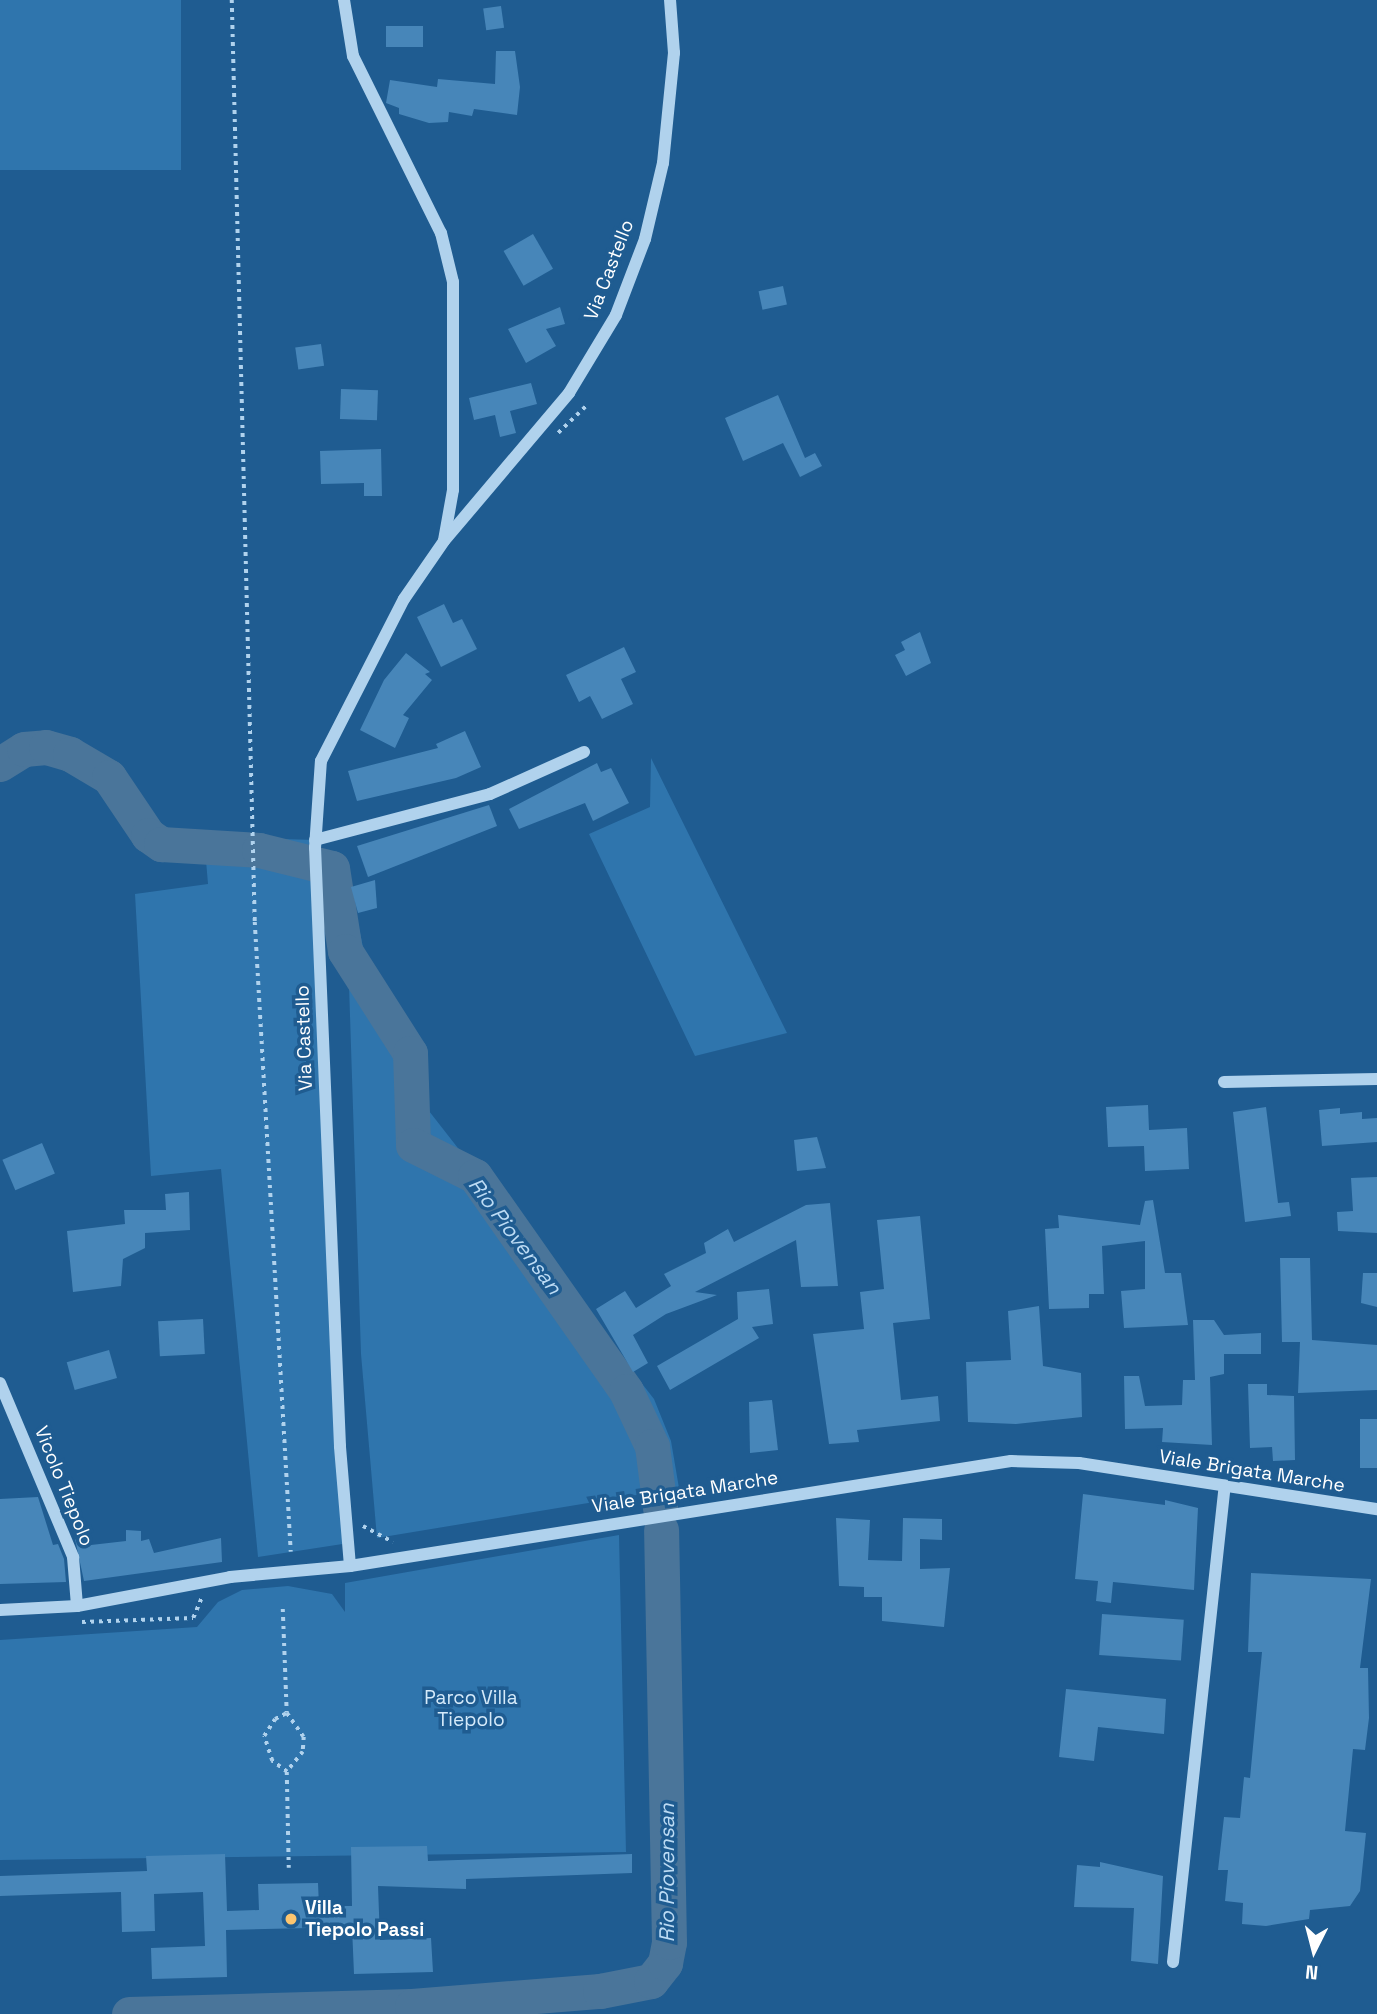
<!DOCTYPE html>
<html>
<head>
<meta charset="utf-8">
<style>
	body { margin:0 }
	#map { position:relative; width:1377px; height:2014px; overflow:hidden; background:#1f5c91; font-family:"Space Grotesk",sans-serif }
	div>[style] { position:absolute }
	[style*='--x'] { left:calc(var(--x)*1px); top:calc(var(--y)*1px); width:calc(var(--w)*1px); rotate:calc(var(--a)*1deg) }
	.green>* { inset:0; background:#2f75ad; transform-origin:0 0 }
	.river>* { height:35px; margin:-17.5px; padding:0 17.5px; transform-origin:17.5px; border-radius:17.5px; background:#4a759a }
	.building>* { inset:0; background:#4786b9; transform-origin:0 0 }
	.path>* { height:3.5px; margin-top:-1.75px; transform-origin:0; background:repeating-linear-gradient(90deg,#b0d2ed 0 3.5px,transparent 0 8.5px) }
	.minor>* { height:12px; margin:-6px; padding:0 6px; transform-origin:6px; border-radius:6px; background:#b0d2ed }
	.dots>* { width:19px; height:19px; translate:-50% -50%; box-sizing:border-box; border:4px solid #1f5c91; border-radius:50% }
	span { translate:-50% -50%; white-space:nowrap; text-align:center; line-height:1.15; -webkit-text-stroke:7px #1f5c91; paint-order:stroke }
	.street-label { font-size:19px; color:#fff }
	.park-label { font-size:19px; color:#d5eafa }
	.poi-label { font-size:19px; color:#fff; font-weight:700 }
	.left { translate:0 -50%; text-align:left }
	.water-label { font-size:21px; color:#bcdbf4; font-style:italic }
	.north { position:absolute; left:1279px; top:1916px; width:70px; height:70px; -webkit-text-stroke:5px #1f5c91; paint-order:stroke; rotate:186deg; font-size:19px; font-weight:700; line-height:28px; text-align:center; color:#fff }
	.north::after { content:''; display:block; margin:auto; width:24px; height:32px; background:#fff; clip-path:polygon(50% 0,100% 100%,50% 72%,0 100%) }
</style>
</head>
<body>
<div id="map">
	<div class="green">
		<div style="left:0;top:0;width:181px;height:170px"></div>
		<div style="clip-path:polygon(651px 758px,787px 1033px,695px 1056px,589px 834px,650px 807px)"></div>
		<div style="clip-path:polygon(204px 837px,316px 840px,349px 1543px,258px 1557px,221px 1169px,151px 1176px,135px 894px,208px 884px)"></div>
		<div style="clip-path:polygon(345px 862px,363px 947px,429px 1111px,654px 1399px,671px 1441px,679px 1488px,377px 1538px,361px 1354px)"></div>
		<div style="clip-path:polygon(619px 1535px,626px 1852px,0 1860px,0 1640px,197px 1627px,218px 1602px,242px 1590px,288px 1586px,332px 1594px,345px 1612px,345px 1583px)"></div>
	</div>
	<div class="river">
		<div style="--x:0;--y:764;--w:28;--a:-32"></div>
		<div style="--x:24;--y:749;--w:22;--a:-5"></div>
		<div style="--x:46;--y:747;--w:25;--a:16"></div>
		<div style="--x:70;--y:754;--w:45;--a:30.5"></div>
		<div style="--x:109;--y:777;--w:70;--a:56.1"></div>
		<div style="--x:148;--y:835;--w:16;--a:35"></div>
		<div style="--x:161;--y:844;--w:98;--a:3.5"></div>
		<div style="--x:259;--y:850;--w:75;--a:13.9"></div>
		<div style="--x:332;--y:868;--w:84;--a:81.1"></div>
		<div style="--x:345;--y:951;--w:121;--a:57.5"></div>
		<div style="--x:410;--y:1053;--w:92;--a:88.1"></div>
		<div style="--x:413;--y:1145;--w:69;--a:26.6"></div>
		<div style="--x:475;--y:1176;--w:263;--a:54.9"></div>
		<div style="--x:626;--y:1391;--w:61;--a:64.7"></div>
		<div style="--x:652;--y:1446;--w:63;--a:82.6"></div>
		<div style="--x:129;--y:2014;--w:283;--a:-1.6"></div>
		<div style="--x:412;--y:2006;--w:189;--a:-4.6"></div>
		<div style="--x:600;--y:1991;--w:52;--a:-11.1"></div>
		<div style="--x:651;--y:1981;--w:23;--a:-52"></div>
		<div style="--x:665;--y:1963;--w:21;--a:-79"></div>
		<div style="--x:669;--y:1942;--w:412;--a:-91.1"></div>
	</div>
	<div class="building">
		<div style="left:501px;top:6px;width:22px;height:18px;rotate:82deg"></div>
		<div style="left:423px;top:26px;width:21px;height:37px;rotate:90deg"></div>
		<div style="clip-path:polygon(496px 51px,515px 51px,520px 87px,517px 115px,474px 109px,472px 116px,449px 112px,448px 122px,429px 123px,399px 114px,399px 108px,386px 103px,390px 80px,437px 87px,438px 79px,495px 84px)"></div>
		<div style="left:533px;top:234px;width:40px;height:34px;rotate:60deg"></div>
		<div style="left:783px;top:286px;width:19px;height:25px;rotate:78deg"></div>
		<div style="clip-path:polygon(560px 307px,565px 324px,546px 329px,556px 346px,526px 363px,508px 329px)"></div>
		<div style="left:321px;top:344px;width:22px;height:26px;rotate:82deg"></div>
		<div style="clip-path:polygon(531px 383px,537px 404px,510px 411px,516px 433px,500px 437px,495px 415px,474px 420px,469px 398px)"></div>
		<div style="left:341px;top:389px;width:37px;height:30px;rotate:2deg"></div>
		<div style="clip-path:polygon(778px 395px,805px 458px,815px 453px,822px 466px,800px 477px,783px 443px,743px 461px,725px 418px)"></div>
		<div style="clip-path:polygon(381px 449px,382px 496px,364px 496px,364px 483px,321px 484px,320px 451px)"></div>
		<div style="clip-path:polygon(444px 604px,453px 623px,462px 619px,477px 649px,441px 667px,417px 617px)"></div>
		<div style="clip-path:polygon(920px 632px,931px 663px,906px 676px,895px 655px,905px 650px,901px 642px)"></div>
		<div style="clip-path:polygon(624px 647px,636px 672px,621px 679px,633px 704px,602px 719px,590px 696px,579px 702px,566px 675px)"></div>
		<div style="clip-path:polygon(406px 653px,430px 672px,425px 674px,432px 680px,403px 715px,409px 718px,395px 748px,360px 730px,384px 680px)"></div>
		<div style="clip-path:polygon(465px 731px,481px 767px,456px 778px,357px 801px,348px 771px,438px 748px,436px 744px)"></div>
		<div style="clip-path:polygon(597px 763px,601px 772px,611px 768px,629px 803px,593px 821px,585px 803px,519px 829px,509px 809px)"></div>
		<div style="clip-path:polygon(489px 805px,497px 826px,368px 877px,357px 846px)"></div>
		<div style="clip-path:polygon(375px 880px,377px 908px,358px 913px,351px 887px)"></div>
		<div style="clip-path:polygon(1148px 1105px,1149px 1130px,1187px 1128px,1189px 1169px,1145px 1171px,1144px 1146px,1108px 1147px,1106px 1107px)"></div>
		<div style="clip-path:polygon(1266px 1107px,1278px 1203px,1289px 1202px,1291px 1216px,1245px 1222px,1233px 1112px)"></div>
		<div style="clip-path:polygon(1340px 1108px,1340px 1114px,1362px 1112px,1362px 1119px,1377px 1118px,1377px 1142px,1322px 1146px,1319px 1110px)"></div>
		<div style="clip-path:polygon(817px 1137px,826px 1168px,797px 1171px,794px 1140px)"></div>
		<div style="left:42px;top:1143px;width:33px;height:43px;rotate:67deg"></div>
		<div style="clip-path:polygon(1377px 1177px,1377px 1233px,1338px 1231px,1337px 1212px,1353px 1211px,1351px 1178px)"></div>
		<div style="clip-path:polygon(189px 1192px,190px 1230px,145px 1233px,145px 1248px,123px 1259px,121px 1286px,73px 1292px,67px 1231px,125px 1224px,124px 1210px,166px 1210px,165px 1194px)"></div>
		<div style="clip-path:polygon(1153px 1200px,1165px 1273px,1181px 1273px,1188px 1325px,1124px 1328px,1121px 1291px,1145px 1289px,1145px 1241px,1102px 1246px,1104px 1294px,1089px 1294px,1089px 1308px,1049px 1309px,1045px 1229px,1059px 1228px,1058px 1215px,1140px 1225px,1145px 1201px)"></div>
		<div style="clip-path:polygon(830px 1203px,838px 1286px,801px 1287px,796px 1240px,695px 1292px,717px 1295px,666px 1314px,633px 1335px,648px 1363px,633px 1372px,596px 1309px,625px 1291px,636px 1308px,671px 1286px,664px 1274px,706px 1253px,704px 1243px,728px 1229px,734px 1242px,806px 1205px)"></div>
		<div style="clip-path:polygon(920px 1216px,930px 1319px,893px 1323px,901px 1400px,938px 1396px,940px 1421px,857px 1430px,859px 1442px,829px 1444px,813px 1334px,864px 1329px,860px 1292px,884px 1289px,877px 1220px)"></div>
		<div style="clip-path:polygon(1280px 1258px,1310px 1258px,1312px 1340px,1377px 1345px,1377px 1390px,1298px 1393px,1300px 1342px,1282px 1342px)"></div>
		<div style="clip-path:polygon(1363px 1273px,1377px 1273px,1377px 1307px,1361px 1303px)"></div>
		<div style="clip-path:polygon(769px 1289px,773px 1324px,752px 1327px,759px 1338px,670px 1390px,657px 1366px,738px 1319px,737px 1292px)"></div>
		<div style="clip-path:polygon(1039px 1306px,1043px 1366px,1081px 1373px,1082px 1417px,1016px 1424px,968px 1422px,966px 1362px,1011px 1360px,1008px 1311px)"></div>
		<div style="left:203px;top:1319px;width:35px;height:45px;rotate:87deg"></div>
		<div style="clip-path:polygon(1193px 1320px,1214px 1320px,1224px 1335px,1261px 1333px,1261px 1354px,1224px 1354px,1224px 1374px,1210px 1377px,1212px 1445px,1162px 1442px,1163px 1428px,1125px 1429px,1124px 1376px,1139px 1376px,1145px 1406px,1182px 1405px,1183px 1380px,1195px 1380px)"></div>
		<div style="left:109px;top:1350px;width:29px;height:44px;rotate:74deg"></div>
		<div style="clip-path:polygon(1248px 1384px,1267px 1384px,1267px 1395px,1294px 1396px,1295px 1460px,1273px 1461px,1272px 1447px,1250px 1448px)"></div>
		<div style="clip-path:polygon(772px 1400px,778px 1450px,750px 1453px,749px 1402px)"></div>
		<div style="left:1360px;top:1419px;width:17px;height:49px"></div>
		<div style="clip-path:polygon(1083px 1494px,1165px 1505px,1165px 1500px,1198px 1508px,1194px 1590px,1113px 1582px,1111px 1603px,1096px 1601px,1098px 1581px,1075px 1579px)"></div>
		<div style="clip-path:polygon(38px 1497px,53px 1545px,58px 1544px,64px 1559px,66px 1582px,0 1584px,0 1499px)"></div>
		<div style="clip-path:polygon(836px 1518px,870px 1520px,868px 1560px,902px 1561px,903px 1518px,942px 1519px,942px 1540px,920px 1539px,920px 1569px,950px 1568px,944px 1627px,882px 1621px,882px 1597px,864px 1597px,864px 1587px,839px 1586px)"></div>
		<div style="clip-path:polygon(126px 1530px,141px 1531px,141px 1541px,149px 1539px,154px 1553px,221px 1538px,222px 1562px,84px 1581px,75px 1539px,88px 1536px,91px 1545px,126px 1541px)"></div>
		<div style="clip-path:polygon(1251px 1573px,1371px 1579px,1360px 1668px,1368px 1668px,1369px 1718px,1365px 1750px,1353px 1749px,1345px 1831px,1366px 1833px,1360px 1891px,1350px 1906px,1310px 1910px,1309px 1919px,1266px 1926px,1242px 1924px,1243px 1903px,1225px 1901px,1228px 1870px,1218px 1870px,1224px 1817px,1240px 1818px,1244px 1777px,1250px 1778px,1262px 1652px,1248px 1652px)"></div>
		<div style="left:1102px;top:1614px;width:82px;height:41px;rotate:4deg"></div>
		<div style="clip-path:polygon(1066px 1689px,1166px 1699px,1164px 1734px,1098px 1727px,1094px 1761px,1059px 1757px)"></div>
		<div style="clip-path:polygon(427px 1846px,428px 1861px,632px 1854px,632px 1873px,466px 1879px,466px 1889px,378px 1886px,380px 1940px,431px 1938px,433px 1972px,354px 1974px,352px 1927px,226px 1930px,227px 1977px,152px 1979px,151px 1948px,205px 1946px,203px 1892px,154px 1894px,155px 1931px,122px 1932px,121px 1892px,0 1896px,0 1876px,147px 1871px,146px 1856px,225px 1854px,227px 1911px,259px 1910px,258px 1884px,318px 1883px,319px 1906px,352px 1906px,351px 1847px)"></div>
		<div style="clip-path:polygon(1100px 1862px,1163px 1876px,1158px 1964px,1131px 1961px,1134px 1908px,1074px 1907px,1077px 1865px,1100px 1867px)"></div>
	</div>
	<div class="path">
		<div style="--x:232;--y:0;--w:922;--a:88.57"></div>
		<div style="--x:255;--y:922;--w:631;--a:86.73"></div>
		<div style="--x:558;--y:433;--w:39;--a:-44"></div>
		<div style="--x:363;--y:1526;--w:34;--a:28"></div>
		<div style="--x:283;--y:1609;--w:104;--a:87.8"></div>
		<div style="--x:287;--y:1713;--w:29;--a:55"></div>
		<div style="--x:304;--y:1737;--w:15;--a:94"></div>
		<div style="--x:303;--y:1752;--w:26;--a:129"></div>
		<div style="--x:287;--y:1772;--w:96;--a:88.8"></div>
		<div style="--x:82;--y:1622;--w:111;--a:-2.1"></div>
		<div style="--x:193;--y:1618;--w:21;--a:-67"></div>
		<div style="--x:287;--y:1772;--w:19;--a:-144"></div>
		<div style="--x:272;--y:1761;--w:26;--a:-108"></div>
		<div style="--x:264;--y:1736;--w:20;--a:-57"></div>
		<div style="--x:275;--y:1719;--w:13;--a:-27"></div>
	</div>
	<div class="minor">
		<div style="--x:344;--y:0;--w:57;--a:80.9"></div>
		<div style="--x:353;--y:56;--w:198;--a:63.6"></div>
		<div style="--x:441;--y:233;--w:50;--a:76.2"></div>
		<div style="--x:453;--y:282;--w:208;--a:90"></div>
		<div style="--x:453;--y:490;--w:51;--a:100.2"></div>
		<div style="--x:315;--y:840;--w:181;--a:-14.7"></div>
		<div style="--x:490;--y:794;--w:103;--a:-24.1"></div>
		<div style="--x:1224;--y:1082;--w:153;--a:-1.1"></div>
		<div style="--x:0;--y:1383;--w:189;--a:67.2"></div>
		<div style="--x:73;--y:1557;--w:49;--a:85.3"></div>
		<div style="--x:350;--y:1566;--w:120;--a:-94.8"></div>
		<div style="--x:340;--y:1446;--w:599;--a:-92.39"></div>
		<div style="--x:315;--y:848;--w:87;--a:-86.1"></div>
		<div style="--x:321;--y:761;--w:182;--a:-62.9"></div>
		<div style="--x:404;--y:599;--w:70;--a:-55.4"></div>
		<div style="--x:444;--y:541;--w:194;--a:-49.8"></div>
		<div style="--x:569;--y:393;--w:91;--a:-58.9"></div>
		<div style="--x:616;--y:315;--w:81;--a:-69.1"></div>
		<div style="--x:645;--y:239;--w:78;--a:-76.7"></div>
		<div style="--x:663;--y:163;--w:111;--a:-84.3"></div>
		<div style="--x:674;--y:53;--w:53;--a:-94.3"></div>
		<div style="--x:0;--y:1610;--w:77;--a:-3"></div>
		<div style="--x:77;--y:1606;--w:156;--a:-10.7"></div>
		<div style="--x:230;--y:1577;--w:121;--a:-5.2"></div>
		<div style="--x:350;--y:1566;--w:669;--a:-9.03"></div>
		<div style="--x:1011;--y:1461;--w:68;--a:1.7"></div>
		<div style="--x:1079;--y:1463;--w:302;--a:8.8"></div>
		<div style="--x:1173;--y:1962;--w:479;--a:-83.8"></div>
	</div>
	<div class="dots">
		<div style="left:291px;top:1919px;background:#fcc56f"></div>
	</div>
	<div class="street-label">
		<span style="left:609px;top:270px;rotate:-69deg">Via Castello</span>
		<span style="left:304px;top:1038px;rotate:-92deg">Via Castello</span>
		<span style="left:1252px;top:1471px;rotate:9deg">Viale Brigata Marche</span>
		<span style="left:64px;top:1486px;rotate:68deg">Vicolo Tiepolo</span>
		<span style="left:685px;top:1492px;rotate:-9deg">Viale Brigata Marche</span>
	</div>
	<div class="park-label">
		<span style="left:471px;top:1709px">Parco Villa<br>Tiepolo</span>
	</div>
	<div class="poi-label">
		<span class="left" style="left:305px;top:1919px">Villa<br>Tiepolo Passi</span>
	</div>
	<div class="water-label">
		<span style="left:515px;top:1236px;rotate:53deg">Rio Piovensan</span>
		<span style="left:667px;top:1873px;rotate:-90deg">Rio Piovensan</span>
	</div>
	<div class="north">N</div>
</div>
</body>
</html>
